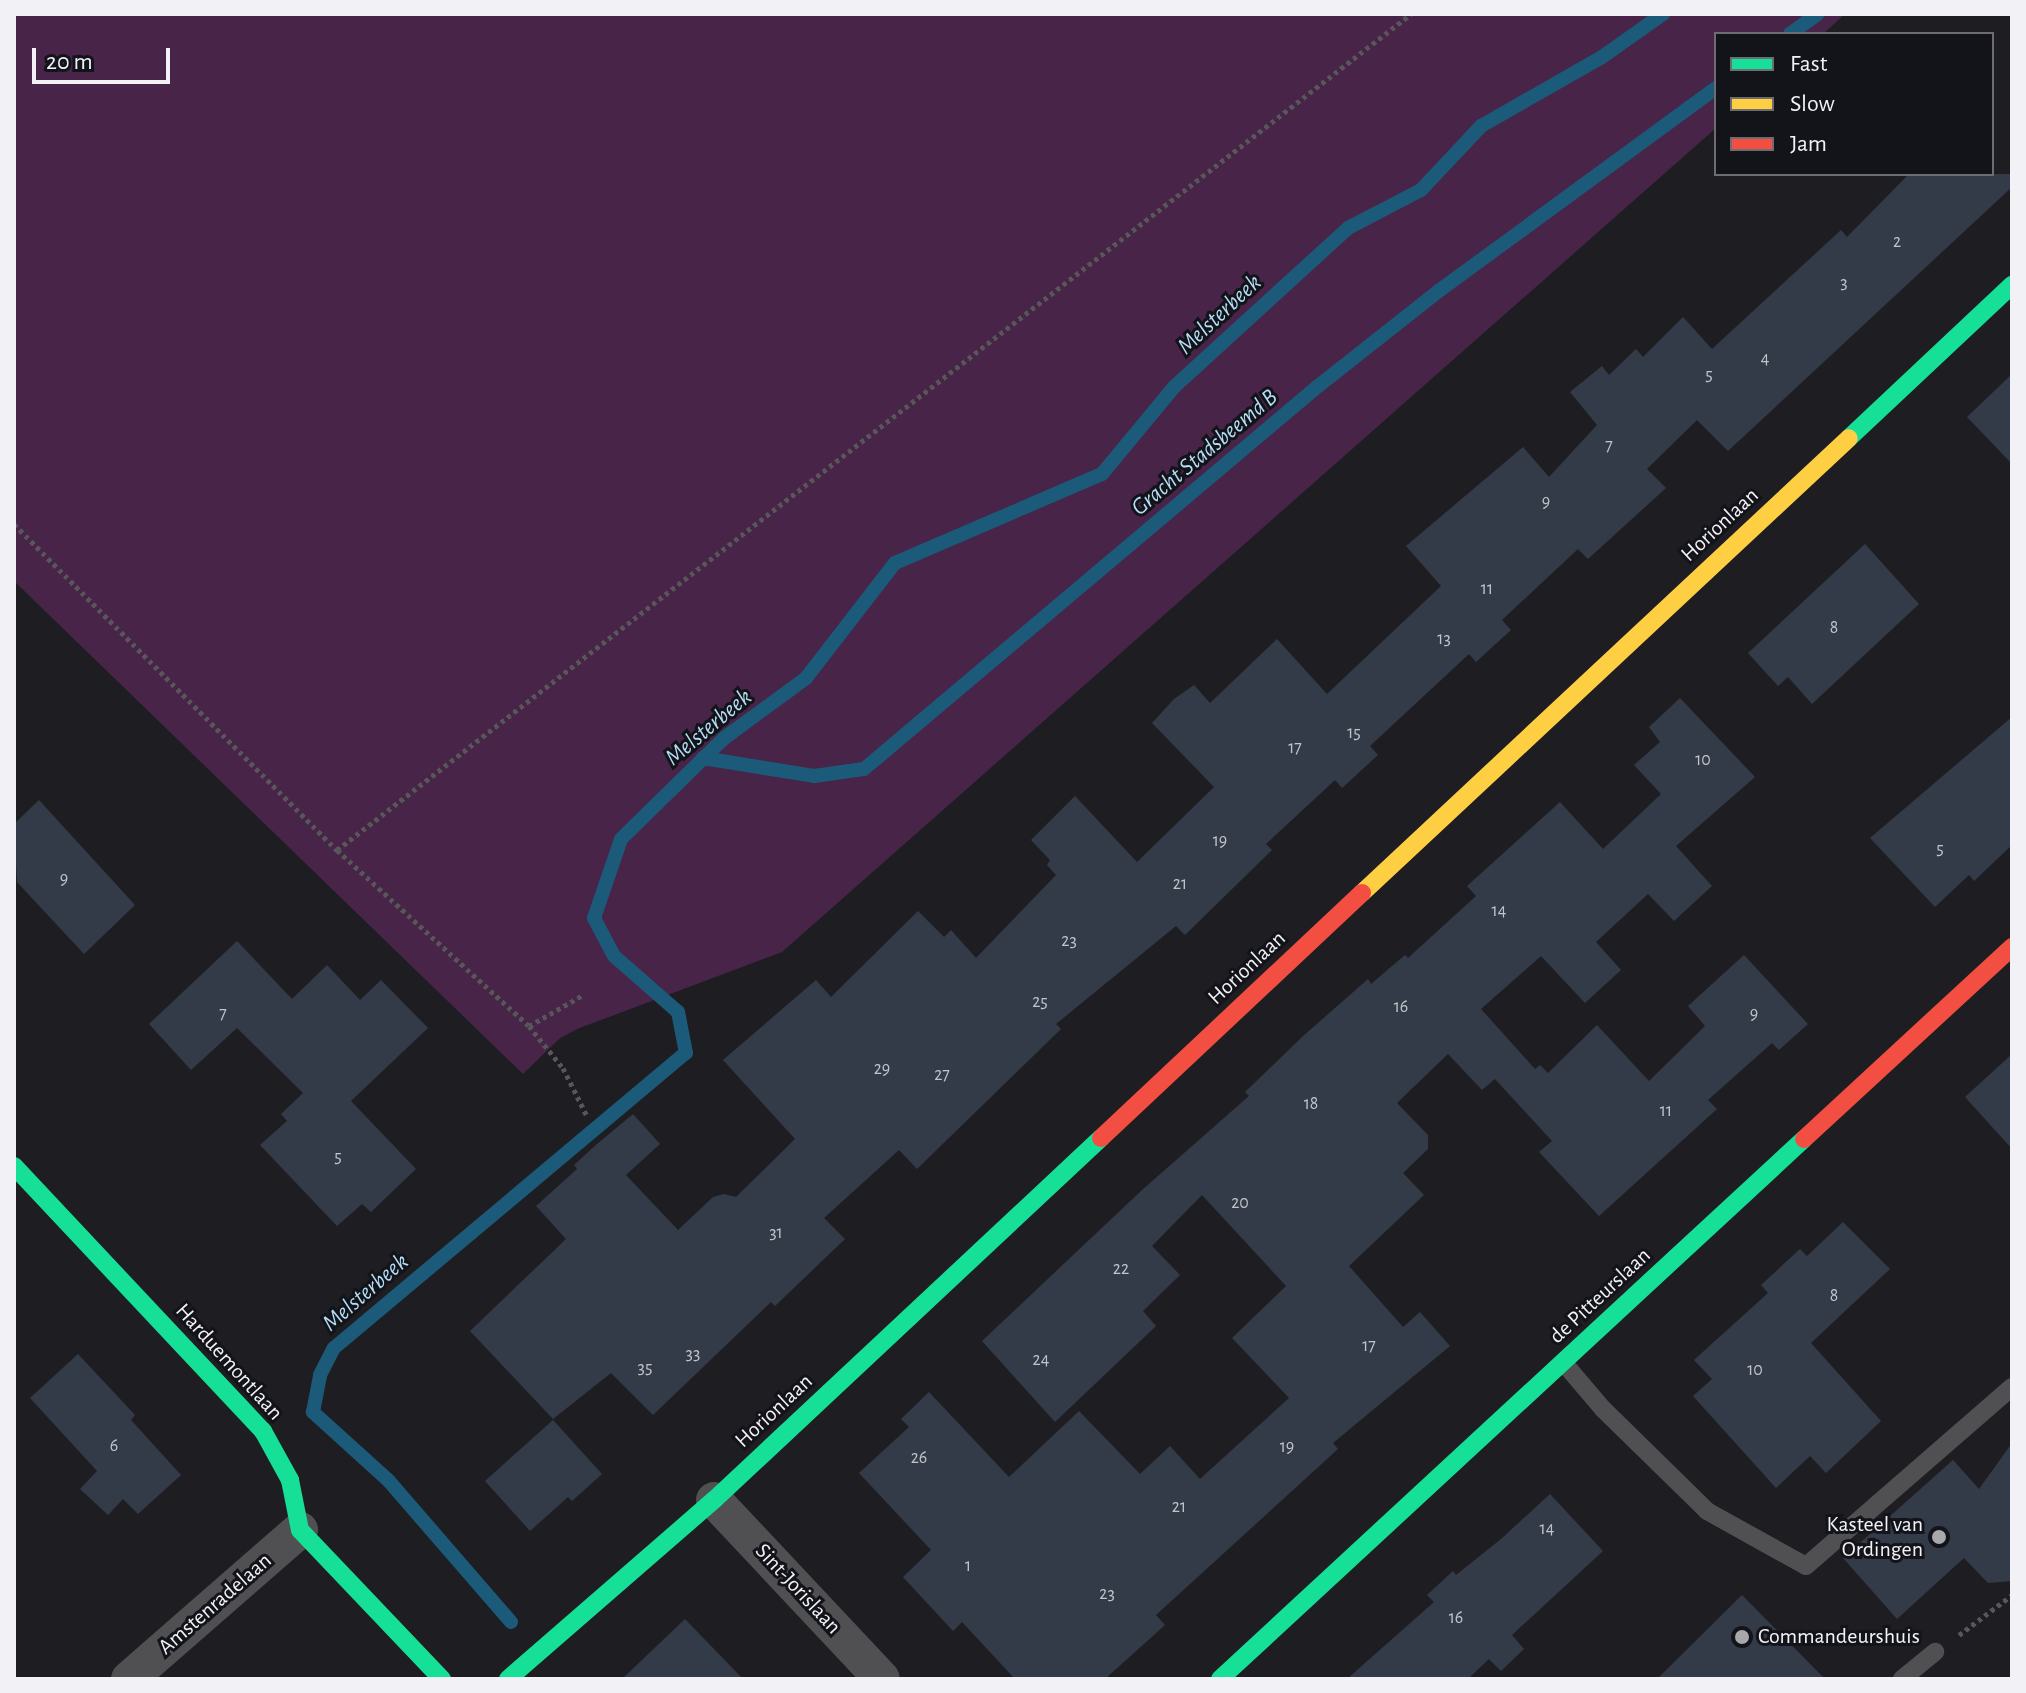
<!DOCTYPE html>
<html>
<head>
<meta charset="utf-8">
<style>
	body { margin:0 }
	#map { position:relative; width:2026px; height:1693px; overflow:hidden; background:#1e1e22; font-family:"Alegreya Sans",sans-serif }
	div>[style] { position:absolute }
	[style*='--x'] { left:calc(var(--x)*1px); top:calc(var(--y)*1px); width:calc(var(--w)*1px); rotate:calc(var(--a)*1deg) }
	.green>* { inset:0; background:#472448 }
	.stream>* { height:14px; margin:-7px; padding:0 7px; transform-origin:7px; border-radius:7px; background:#1c5a7a }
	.building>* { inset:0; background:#333b48 }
	.path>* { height:5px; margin-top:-2.5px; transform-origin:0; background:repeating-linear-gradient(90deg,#575759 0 4px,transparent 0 8px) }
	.lane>* { height:18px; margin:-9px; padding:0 9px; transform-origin:9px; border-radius:9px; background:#505053 }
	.street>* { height:36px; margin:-18px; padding:0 18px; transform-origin:18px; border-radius:18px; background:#505053 }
	.fast>* { height:18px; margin:-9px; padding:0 9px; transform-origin:9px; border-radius:9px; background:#16e098 }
	.slow>* { height:18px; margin:-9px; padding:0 9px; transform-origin:9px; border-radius:9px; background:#ffcf43 }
	.jam>* { height:18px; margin:-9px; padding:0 9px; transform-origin:9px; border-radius:9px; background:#f24e42 }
	.dots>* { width:22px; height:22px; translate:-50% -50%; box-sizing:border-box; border:4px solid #13131a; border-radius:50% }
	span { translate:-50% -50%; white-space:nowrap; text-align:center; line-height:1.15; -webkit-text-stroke:6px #13131a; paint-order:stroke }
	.number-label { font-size:18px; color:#c2c4ca }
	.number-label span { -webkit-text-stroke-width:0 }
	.street-label { font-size:22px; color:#f1f1f6 }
	.poi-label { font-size:22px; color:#f1f1f6 }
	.right { translate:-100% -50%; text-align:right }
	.left { translate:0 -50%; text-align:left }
	.water-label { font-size:24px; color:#b4ddf6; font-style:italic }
	.frame { position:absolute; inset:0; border:16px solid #f1f1f6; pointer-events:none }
	.legend { position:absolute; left:1714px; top:32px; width:280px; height:144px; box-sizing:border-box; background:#13131a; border:2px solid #6c6c72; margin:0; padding:10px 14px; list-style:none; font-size:24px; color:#f1f1f6 }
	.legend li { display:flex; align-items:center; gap:16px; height:40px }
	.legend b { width:40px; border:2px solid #6c6c72 }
	.scale { position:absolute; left:32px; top:48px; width:138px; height:36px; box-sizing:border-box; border:4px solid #f1f1f6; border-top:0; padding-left:10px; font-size:24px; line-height:28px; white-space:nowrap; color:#f1f1f6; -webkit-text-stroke:6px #13131a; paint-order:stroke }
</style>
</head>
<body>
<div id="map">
	<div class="green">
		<div style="clip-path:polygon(14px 14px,1845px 14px,1823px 34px,1716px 34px,1716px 128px,782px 952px,577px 1029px,559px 1039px,523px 1074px,14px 581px)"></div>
	</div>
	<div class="stream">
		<div style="--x:1790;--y:34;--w:34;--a:-36"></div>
		<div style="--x:703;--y:758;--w:112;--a:9.2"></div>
		<div style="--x:814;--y:776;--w:50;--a:-8"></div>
		<div style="--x:864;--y:769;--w:593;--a:-40.14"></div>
		<div style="--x:1317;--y:387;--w:157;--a:-38.3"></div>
		<div style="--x:1440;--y:290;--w:342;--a:-36.2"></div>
		<div style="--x:511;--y:1622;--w:186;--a:-130.9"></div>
		<div style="--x:389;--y:1481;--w:103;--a:-137.8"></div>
		<div style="--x:313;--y:1412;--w:38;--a:-79"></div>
		<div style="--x:320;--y:1375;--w:30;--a:-63"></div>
		<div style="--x:334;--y:1348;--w:459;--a:-40"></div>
		<div style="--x:686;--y:1053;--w:42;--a:-101"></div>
		<div style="--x:678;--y:1012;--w:85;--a:-138.8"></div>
		<div style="--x:614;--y:956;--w:43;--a:-117.8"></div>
		<div style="--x:594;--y:918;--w:83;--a:-71.1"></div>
		<div style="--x:621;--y:839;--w:143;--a:-44.4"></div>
		<div style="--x:723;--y:739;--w:103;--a:-36.3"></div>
		<div style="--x:806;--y:678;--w:145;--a:-52.3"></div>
		<div style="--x:895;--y:563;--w:225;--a:-23.3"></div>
		<div style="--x:1102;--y:474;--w:113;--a:-50.4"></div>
		<div style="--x:1174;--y:387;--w:236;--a:-42.4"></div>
		<div style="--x:1348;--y:228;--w:82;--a:-27.5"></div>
		<div style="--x:1421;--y:190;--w:88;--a:-46.8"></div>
		<div style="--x:1481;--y:126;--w:139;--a:-29.7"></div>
		<div style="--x:1602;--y:57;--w:75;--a:-35.2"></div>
	</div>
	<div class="building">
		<div style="clip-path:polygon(1909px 174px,2012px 174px,2012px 187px,1728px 451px,1697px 420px,1647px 469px,1666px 488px,1588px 559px,1578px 549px,1502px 620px,1511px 630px,1476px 662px,1469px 654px,1370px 746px,1378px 755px,1342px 788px,1335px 780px,1266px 844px,1272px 850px,1185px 935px,1176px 926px,1056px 1024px,1061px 1029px,917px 1169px,899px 1150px,824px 1218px,845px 1239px,775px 1306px,771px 1302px,653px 1415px,611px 1373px,553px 1419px,470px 1331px,566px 1239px,536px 1206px,577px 1169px,574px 1165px,597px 1144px,633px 1114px,660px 1144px,626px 1175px,678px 1230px,713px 1197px,724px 1194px,736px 1197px,795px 1139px,723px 1060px,816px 980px,831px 997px,918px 911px,944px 937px,951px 930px,976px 958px,1056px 875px,1047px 865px,1050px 860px,1031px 840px,1075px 796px,1137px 862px,1214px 787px,1152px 723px,1174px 699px,1194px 685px,1210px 703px,1277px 639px,1327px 694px,1441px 586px,1406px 546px,1523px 447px,1549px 477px,1597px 425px,1570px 392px,1602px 366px,1609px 375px,1636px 349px,1643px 357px,1683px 317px,1712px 349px,1841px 230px,1847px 237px)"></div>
		<div style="clip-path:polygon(2012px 374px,2012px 464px,1967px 417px)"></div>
		<div style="clip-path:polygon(1865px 544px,1919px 604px,1812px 704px,1788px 677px,1778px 686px,1748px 653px)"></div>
		<div style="clip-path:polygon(1680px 698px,1755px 777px,1676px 846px,1712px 886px,1674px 921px,1648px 894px,1596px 942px,1621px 970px,1585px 1003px,1541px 956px,1481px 1009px,1535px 1069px,1540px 1065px,1548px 1073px,1597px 1025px,1649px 1081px,1705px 1026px,1688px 1006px,1744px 955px,1808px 1024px,1779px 1050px,1772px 1043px,1708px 1100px,1717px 1109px,1599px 1216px,1539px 1152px,1552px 1141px,1495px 1079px,1482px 1090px,1448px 1054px,1397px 1103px,1428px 1135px,1428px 1149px,1403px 1173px,1424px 1195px,1349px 1266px,1403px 1327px,1420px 1312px,1450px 1346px,1333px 1443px,1338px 1449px,1156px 1615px,1165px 1625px,1105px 1679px,1015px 1679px,962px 1622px,953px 1631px,903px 1577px,931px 1550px,859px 1473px,909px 1427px,901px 1419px,929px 1392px,1009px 1477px,1079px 1411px,1140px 1474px,1170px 1446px,1200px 1479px,1289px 1398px,1232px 1338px,1286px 1286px,1202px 1195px,1152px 1246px,1180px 1275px,1143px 1311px,1156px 1326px,1055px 1422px,982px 1341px,1142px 1190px,1249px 1096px,1245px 1092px,1302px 1037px,1368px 979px,1371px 984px,1405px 955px,1408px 958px,1476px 896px,1467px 886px,1560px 802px,1603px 849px,1661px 794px,1634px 765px,1660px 742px,1649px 727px)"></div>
		<div style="clip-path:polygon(2012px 717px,2012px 845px,1974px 881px,1969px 875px,1935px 907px,1870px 838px)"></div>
		<div style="clip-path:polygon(39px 800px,135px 905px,84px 954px,17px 882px,14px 824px)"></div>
		<div style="clip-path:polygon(237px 941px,292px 999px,327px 965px,360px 1000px,381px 980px,428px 1028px,351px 1101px,416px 1169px,371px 1212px,362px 1204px,337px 1226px,260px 1145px,287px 1121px,281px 1114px,303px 1093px,237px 1028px,191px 1070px,149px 1024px)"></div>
		<div style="clip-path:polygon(2012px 1054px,2012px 1149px,1965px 1097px)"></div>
		<div style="clip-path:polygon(1843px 1222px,1890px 1269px,1811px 1343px,1881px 1421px,1826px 1473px,1810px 1456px,1776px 1488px,1693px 1396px,1712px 1379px,1694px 1360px,1768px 1293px,1761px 1285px,1800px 1249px,1807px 1256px)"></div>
		<div style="clip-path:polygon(78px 1354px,135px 1415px,131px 1420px,181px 1475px,138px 1514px,123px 1499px,108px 1515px,80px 1489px,97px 1471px,30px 1398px)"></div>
		<div style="clip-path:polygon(553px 1420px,602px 1474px,572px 1501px,568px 1497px,530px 1531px,485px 1481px)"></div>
		<div style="clip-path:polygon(2012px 1443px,2012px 1581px,1988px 1583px,1964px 1558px,1897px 1619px,1843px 1558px,1953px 1460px,1979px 1489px)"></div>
		<div style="clip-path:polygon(1550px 1494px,1603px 1551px,1512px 1635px,1524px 1649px,1501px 1671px,1489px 1659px,1468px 1679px,1347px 1679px,1434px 1602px,1427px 1595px,1453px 1571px,1456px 1575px,1501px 1539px)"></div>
		<div style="clip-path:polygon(1742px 1595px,1825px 1679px,1657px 1679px)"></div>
		<div style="clip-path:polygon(685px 1619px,743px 1679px,622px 1679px)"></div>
	</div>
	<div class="path">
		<div style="--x:14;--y:524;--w:459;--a:45.3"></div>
		<div style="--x:337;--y:850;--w:260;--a:42.5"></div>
		<div style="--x:529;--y:1026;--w:54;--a:51"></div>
		<div style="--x:563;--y:1068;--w:54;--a:63.4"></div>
		<div style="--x:337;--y:850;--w:1361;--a:-37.9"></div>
		<div style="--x:529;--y:1026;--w:62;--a:-29.9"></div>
		<div style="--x:1959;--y:1635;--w:66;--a:-37"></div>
	</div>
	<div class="lane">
		<div style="--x:1563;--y:1362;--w:62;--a:49.6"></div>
		<div style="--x:1603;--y:1409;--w:146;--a:44.4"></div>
		<div style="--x:1707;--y:1511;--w:113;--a:29.1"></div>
		<div style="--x:1806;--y:1566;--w:273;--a:-41"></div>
		<div style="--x:1902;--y:1679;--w:43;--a:-39.3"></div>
	</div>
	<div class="street">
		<div style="--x:714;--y:1500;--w:245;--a:46.8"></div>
		<div style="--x:129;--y:1679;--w:227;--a:-41.1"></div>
	</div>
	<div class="fast">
		<div style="--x:1849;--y:438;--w:224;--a:-43.2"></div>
		<div style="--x:14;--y:1166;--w:364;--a:46.8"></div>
		<div style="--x:263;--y:1431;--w:56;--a:61.1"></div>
		<div style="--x:290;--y:1480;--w:51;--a:78.7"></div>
		<div style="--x:300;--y:1530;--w:206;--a:46.4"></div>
		<div style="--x:508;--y:1679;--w:273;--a:-41"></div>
		<div style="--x:714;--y:1500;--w:530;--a:-43.09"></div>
		<div style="--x:1220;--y:1679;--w:795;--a:-42.76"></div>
	</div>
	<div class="slow">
		<div style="--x:1362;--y:893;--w:666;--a:-43.05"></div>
	</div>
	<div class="jam">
		<div style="--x:1101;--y:1138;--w:358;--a:-43.2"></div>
		<div style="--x:1804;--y:1139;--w:283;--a:-42.7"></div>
	</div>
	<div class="dots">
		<div style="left:1939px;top:1537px;background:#a7a7ac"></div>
		<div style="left:1742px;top:1637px;background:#a7a7ac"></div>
	</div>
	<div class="number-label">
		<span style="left:1897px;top:242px">2</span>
		<span style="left:1844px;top:283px">3</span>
		<span style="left:1765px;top:359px">4</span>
		<span style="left:1709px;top:375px">5</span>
		<span style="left:1609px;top:446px">7</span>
		<span style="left:1546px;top:502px">9</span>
		<span style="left:1487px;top:589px">11</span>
		<span style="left:1834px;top:628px">8</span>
		<span style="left:1444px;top:639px">13</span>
		<span style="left:1354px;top:733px">15</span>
		<span style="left:1295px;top:748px">17</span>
		<span style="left:1703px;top:760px">10</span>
		<span style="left:1220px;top:841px">19</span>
		<span style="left:1940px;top:849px">5</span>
		<span style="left:64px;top:879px">9</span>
		<span style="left:1180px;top:884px">21</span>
		<span style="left:1499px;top:911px">14</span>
		<span style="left:1069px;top:941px">23</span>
		<span style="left:1040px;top:1002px">25</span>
		<span style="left:1401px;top:1007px">16</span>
		<span style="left:223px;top:1014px">7</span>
		<span style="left:1754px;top:1014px">9</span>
		<span style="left:882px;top:1069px">29</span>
		<span style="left:942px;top:1075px">27</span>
		<span style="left:1311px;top:1104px">18</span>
		<span style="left:1666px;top:1111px">11</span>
		<span style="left:338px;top:1157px">5</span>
		<span style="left:1240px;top:1203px">20</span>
		<span style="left:776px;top:1233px">31</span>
		<span style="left:1121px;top:1269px">22</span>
		<span style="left:1834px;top:1296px">8</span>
		<span style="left:1369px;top:1346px">17</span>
		<span style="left:693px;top:1354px">33</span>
		<span style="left:1041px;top:1360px">24</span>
		<span style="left:645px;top:1368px">35</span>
		<span style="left:1755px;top:1370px">10</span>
		<span style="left:114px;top:1446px">6</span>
		<span style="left:1287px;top:1447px">19</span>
		<span style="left:919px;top:1458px">26</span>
		<span style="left:1179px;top:1507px">21</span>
		<span style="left:1547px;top:1529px">14</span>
		<span style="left:968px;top:1566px">1</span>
		<span style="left:1107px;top:1594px">23</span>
		<span style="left:1456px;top:1618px">16</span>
	</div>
	<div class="street-label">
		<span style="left:1720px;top:525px;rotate:-43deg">Horionlaan</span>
		<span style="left:1247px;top:968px;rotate:-43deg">Horionlaan</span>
		<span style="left:1600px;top:1296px;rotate:-43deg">de Pitteurslaan</span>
		<span style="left:229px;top:1362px;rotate:48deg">Harduemontlaan</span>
		<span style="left:774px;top:1411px;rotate:-43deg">Horionlaan</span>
		<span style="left:798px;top:1589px;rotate:47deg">Sint-Jorislaan</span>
		<span style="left:215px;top:1604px;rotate:-41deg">Amstenradelaan</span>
	</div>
	<div class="poi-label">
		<span class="right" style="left:1923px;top:1537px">Kasteel van<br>Ordingen</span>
		<span class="left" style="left:1758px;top:1637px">Commandeurshuis</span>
	</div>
	<div class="water-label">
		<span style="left:1220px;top:315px;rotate:-43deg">Melsterbeek</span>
		<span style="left:1205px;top:453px;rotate:-40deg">Gracht Stadsbeemd B</span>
		<span style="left:709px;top:728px;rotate:-40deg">Melsterbeek</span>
		<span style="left:366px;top:1293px;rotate:-41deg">Melsterbeek</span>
	</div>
	<div class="frame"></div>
	<ul class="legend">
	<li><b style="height:10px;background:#16e098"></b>Fast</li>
	<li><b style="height:10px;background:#ffcf43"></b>Slow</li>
	<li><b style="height:10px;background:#f24e42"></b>Jam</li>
	</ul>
	<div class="scale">20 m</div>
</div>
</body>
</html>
